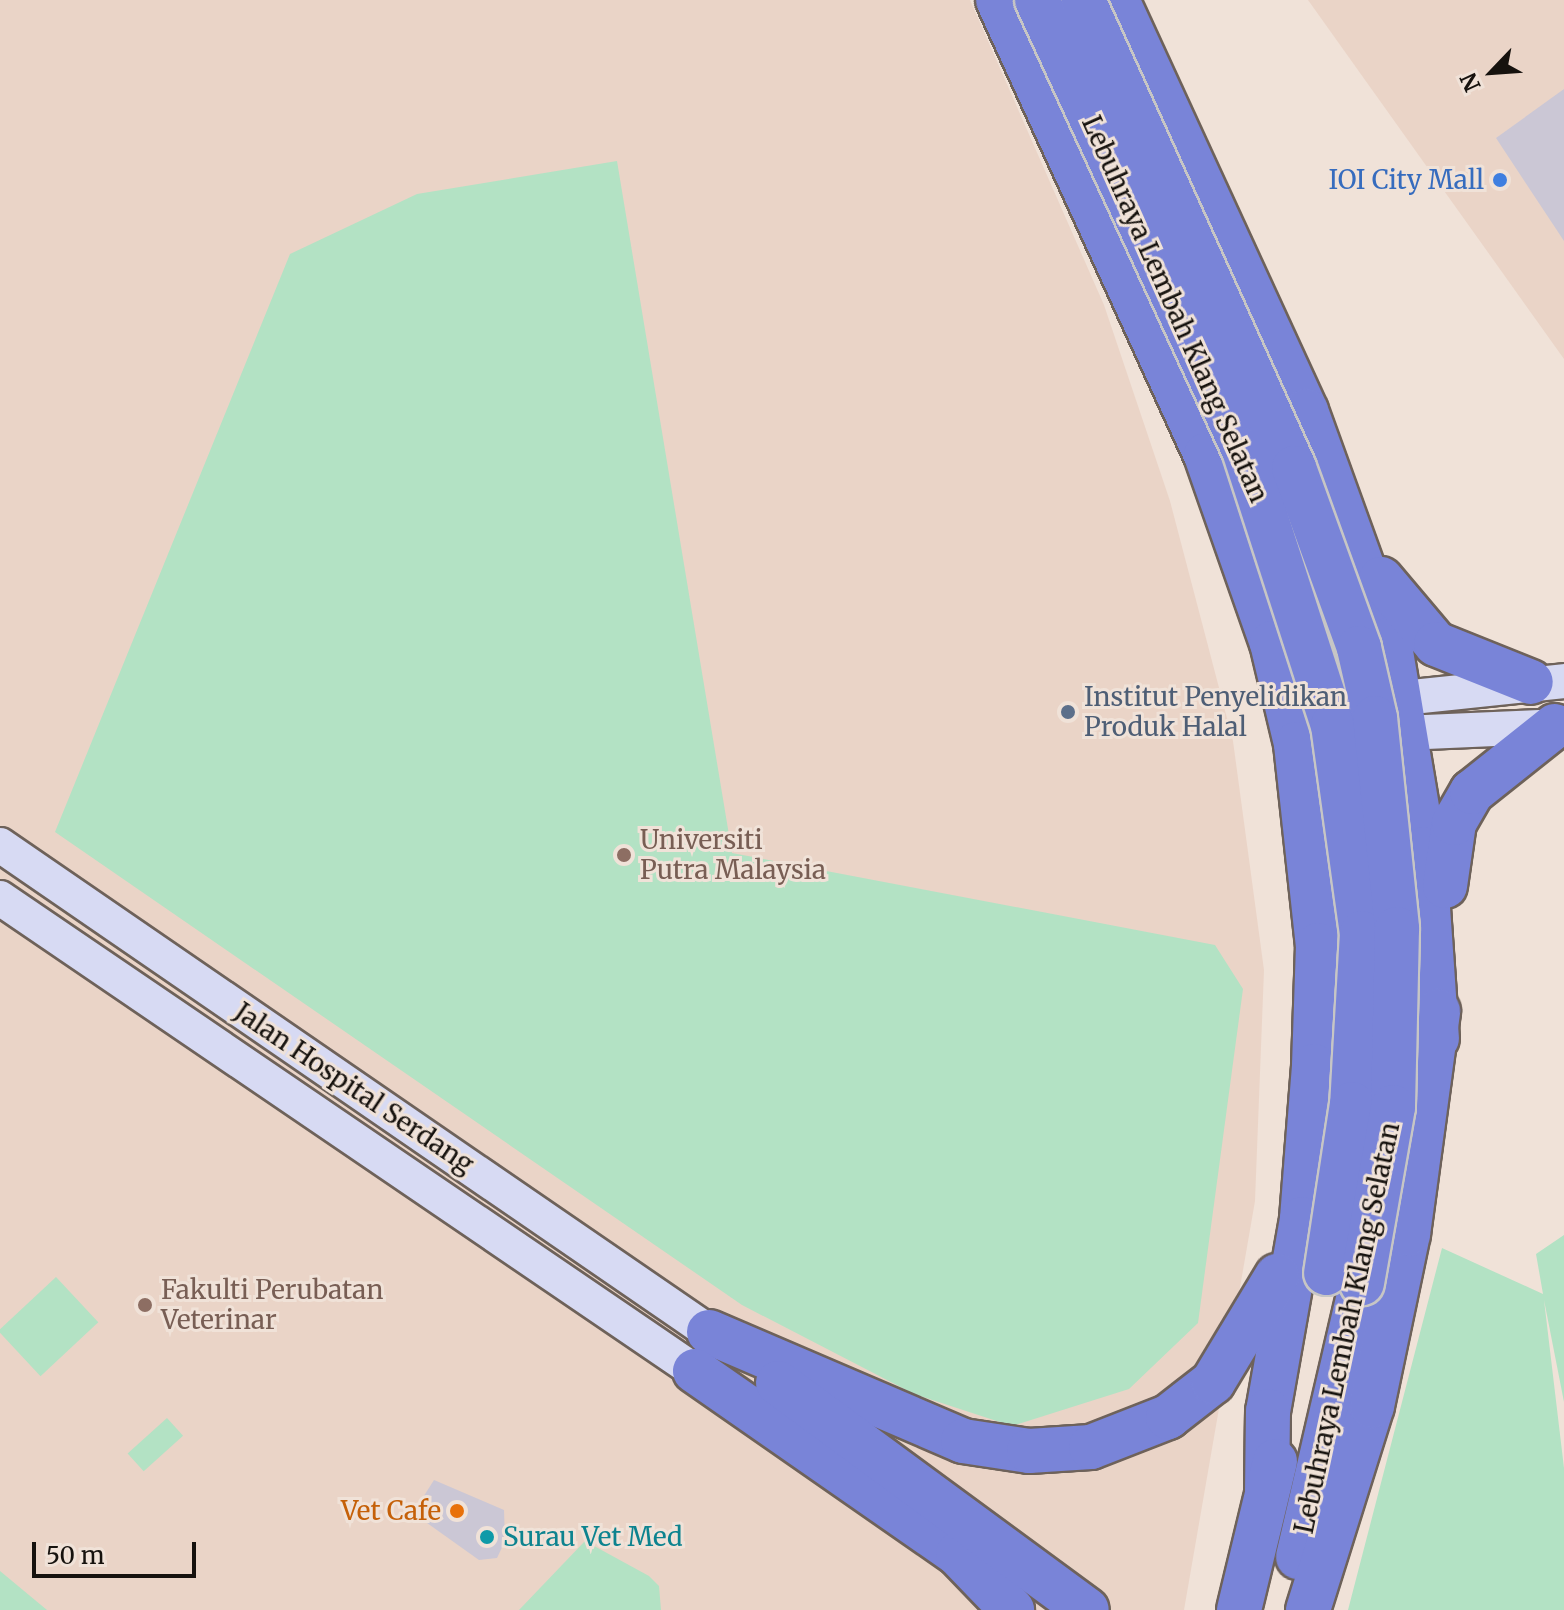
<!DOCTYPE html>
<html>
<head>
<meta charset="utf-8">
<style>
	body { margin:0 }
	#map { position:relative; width:1564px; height:1610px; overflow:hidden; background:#f0e2d8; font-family:Merriweather,serif }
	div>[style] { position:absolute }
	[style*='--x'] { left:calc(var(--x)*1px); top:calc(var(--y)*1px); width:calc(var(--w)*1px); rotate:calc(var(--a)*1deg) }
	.built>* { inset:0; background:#ead4c7 }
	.green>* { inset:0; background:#b3e2c4; transform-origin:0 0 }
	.building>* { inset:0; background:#cbc7d5 }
	.roads { filter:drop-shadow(2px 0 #6e625a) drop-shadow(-2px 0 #6e625a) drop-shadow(0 2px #6e625a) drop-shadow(0 -2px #6e625a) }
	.secondary>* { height:34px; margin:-17px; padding:0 17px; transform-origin:17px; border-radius:17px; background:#d7daf3 }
	.highway>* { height:44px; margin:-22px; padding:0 22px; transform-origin:22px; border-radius:22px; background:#7984d8 }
	.bridges { filter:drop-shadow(2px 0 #c7c6c5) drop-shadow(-2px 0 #c7c6c5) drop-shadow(0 2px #c7c6c5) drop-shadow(0 -2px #c7c6c5) }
	.highway-bridge>* { height:44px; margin:-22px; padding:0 22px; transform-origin:22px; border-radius:22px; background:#7984d8 }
	.dots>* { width:22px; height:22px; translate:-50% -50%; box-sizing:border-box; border:4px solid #f0e2d8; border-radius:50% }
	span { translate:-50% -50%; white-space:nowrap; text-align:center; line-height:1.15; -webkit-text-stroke:6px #f0e2d8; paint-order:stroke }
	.shop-label { font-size:26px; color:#366cbe }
	.right { translate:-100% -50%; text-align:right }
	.street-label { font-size:26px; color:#16120e }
	.service-label { font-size:26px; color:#4e5e75 }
	.left { translate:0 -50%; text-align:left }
	.education-label { font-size:26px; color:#785e54 }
	.food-label { font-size:26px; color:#c56008 }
	.culture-label { font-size:26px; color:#0d838f }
	.north { position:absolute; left:1452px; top:32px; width:80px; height:80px; -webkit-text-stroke:6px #f0e2d8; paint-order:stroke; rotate:245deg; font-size:22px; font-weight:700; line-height:32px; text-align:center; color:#16120e }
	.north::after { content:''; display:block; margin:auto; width:28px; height:36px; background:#16120e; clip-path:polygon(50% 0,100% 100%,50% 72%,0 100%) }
	.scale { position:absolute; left:32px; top:1542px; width:164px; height:36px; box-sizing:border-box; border:4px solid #16120e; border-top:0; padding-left:10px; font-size:24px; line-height:28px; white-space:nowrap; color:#16120e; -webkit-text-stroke:6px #f0e2d8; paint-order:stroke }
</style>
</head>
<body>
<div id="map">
	<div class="built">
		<div style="clip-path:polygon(0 0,970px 0,1104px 305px,1170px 501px,1233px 741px,1264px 970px,1255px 1201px,1184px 1610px,0 1610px)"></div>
		<div style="clip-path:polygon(1308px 0,1564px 0,1564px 359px)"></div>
	</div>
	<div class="green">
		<div style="clip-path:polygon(617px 161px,732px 853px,1215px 945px,1243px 989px,1198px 1323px,1129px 1389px,1012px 1426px,914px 1394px,742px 1305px,55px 832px,290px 254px,417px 194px)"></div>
		<div style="clip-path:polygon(1564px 1235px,1564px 1402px,1544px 1300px,1564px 1468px,1564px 1610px,1348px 1610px,1442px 1248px,1543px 1294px,1536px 1254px)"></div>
		<div style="left:56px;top:1277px;width:62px;height:79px;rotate:47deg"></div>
		<div style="left:167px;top:1418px;width:24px;height:53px;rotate:48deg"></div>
		<div style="clip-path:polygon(585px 1541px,649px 1576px,659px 1586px,661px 1610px,519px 1610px)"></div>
		<div style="clip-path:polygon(0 1571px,47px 1610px,0 1610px)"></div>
	</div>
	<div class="building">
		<div style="clip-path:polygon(1564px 89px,1564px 241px,1496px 138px)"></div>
		<div style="clip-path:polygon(434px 1480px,504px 1510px,505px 1541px,497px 1558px,479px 1560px,413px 1513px)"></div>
	</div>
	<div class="roads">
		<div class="secondary">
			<div style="--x:1374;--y:701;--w:191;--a:-6"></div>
			<div style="--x:1380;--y:734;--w:183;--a:-2.5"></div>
			<div style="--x:0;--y:845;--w:860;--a:34.48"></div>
			<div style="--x:0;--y:898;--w:841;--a:34.24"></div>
		</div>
		<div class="highway">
			<div style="--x:998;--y:0;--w:500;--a:65.43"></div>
			<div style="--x:1206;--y:455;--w:199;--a:70.7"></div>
			<div style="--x:1272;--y:643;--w:104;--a:76.6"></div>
			<div style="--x:1296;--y:744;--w:202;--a:83.8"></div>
			<div style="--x:1318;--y:945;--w:121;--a:91.9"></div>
			<div style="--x:1314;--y:1066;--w:153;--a:94.5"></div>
			<div style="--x:1302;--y:1219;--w:195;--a:100"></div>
			<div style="--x:1268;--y:1411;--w:78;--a:90.7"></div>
			<div style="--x:1117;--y:0;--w:452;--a:65.3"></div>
			<div style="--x:1306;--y:411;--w:244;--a:70.1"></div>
			<div style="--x:1389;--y:640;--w:212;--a:80.5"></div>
			<div style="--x:1424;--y:849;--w:190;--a:86.1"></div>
			<div style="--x:1381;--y:579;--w:85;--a:49.8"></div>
			<div style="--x:1436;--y:644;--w:102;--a:21.8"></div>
			<div style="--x:1445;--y:886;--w:64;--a:-81.9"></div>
			<div style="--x:1454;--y:823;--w:36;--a:-60"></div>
			<div style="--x:1472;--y:792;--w:106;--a:-38.5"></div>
			<div style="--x:709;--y:1332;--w:276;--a:23.2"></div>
			<div style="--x:963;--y:1441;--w:67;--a:8.6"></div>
			<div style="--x:1029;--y:1451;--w:62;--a:-3.7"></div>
			<div style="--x:1091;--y:1447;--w:83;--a:-21.3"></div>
			<div style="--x:1168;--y:1417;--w:57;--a:-37.9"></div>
			<div style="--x:1213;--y:1382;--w:124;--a:-58.9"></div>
			<div style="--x:695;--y:1371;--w:320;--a:34.8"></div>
			<div style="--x:958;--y:1554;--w:78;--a:46"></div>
			<div style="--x:778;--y:1383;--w:383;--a:36.3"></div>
			<div style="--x:1298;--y:1557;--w:281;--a:-76.9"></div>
			<div style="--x:1239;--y:1610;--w:153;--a:-76.4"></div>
			<div style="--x:1308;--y:1610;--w:214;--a:-72.6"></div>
			<div style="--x:1372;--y:1406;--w:176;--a:-78.2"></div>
			<div style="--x:1408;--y:1234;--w:225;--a:-82.3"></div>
		</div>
	</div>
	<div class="bridges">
		<div class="highway-bridge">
			<div style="--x:1037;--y:0;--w:495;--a:65.3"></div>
			<div style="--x:1244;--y:450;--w:289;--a:72.1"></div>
			<div style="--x:1333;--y:725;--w:210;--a:82.1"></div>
			<div style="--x:1362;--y:933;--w:171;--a:93.3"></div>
			<div style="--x:1352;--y:1104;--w:171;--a:98.7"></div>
			<div style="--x:1083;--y:0;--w:513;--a:65.73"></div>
			<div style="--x:1294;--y:468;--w:191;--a:70.1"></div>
			<div style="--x:1359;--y:648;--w:72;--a:77.1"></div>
			<div style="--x:1375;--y:718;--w:212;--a:84"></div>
			<div style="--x:1397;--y:929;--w:178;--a:91.3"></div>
			<div style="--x:1393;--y:1107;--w:179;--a:100"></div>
		</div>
	</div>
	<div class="dots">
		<div style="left:1500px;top:180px;background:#3f7fe0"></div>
		<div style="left:1068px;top:712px;background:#5c6f8a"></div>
		<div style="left:624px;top:855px;background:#8d6e63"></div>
		<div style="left:145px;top:1305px;background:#8d6e63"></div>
		<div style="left:457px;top:1511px;background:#e8710a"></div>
		<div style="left:487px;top:1537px;background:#0f9aa8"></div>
	</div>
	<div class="shop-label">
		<span class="right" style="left:1484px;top:180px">IOI City Mall</span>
	</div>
	<div class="street-label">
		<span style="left:1175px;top:309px;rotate:66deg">Lebuhraya Lembah Klang Selatan</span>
		<span style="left:354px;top:1088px;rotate:34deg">Jalan Hospital Serdang</span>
		<span style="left:1347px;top:1328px;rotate:-78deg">Lebuhraya Lembah Klang Selatan</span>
	</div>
	<div class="service-label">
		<span class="left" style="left:1084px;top:712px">Institut Penyelidikan<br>Produk Halal</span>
	</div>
	<div class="education-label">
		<span class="left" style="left:640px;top:855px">Universiti<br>Putra Malaysia</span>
		<span class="left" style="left:161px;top:1305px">Fakulti Perubatan<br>Veterinar</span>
	</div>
	<div class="food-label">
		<span class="right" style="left:441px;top:1511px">Vet Cafe</span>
	</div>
	<div class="culture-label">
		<span class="left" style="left:503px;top:1537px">Surau Vet Med</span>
	</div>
	<div class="north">N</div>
	<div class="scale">50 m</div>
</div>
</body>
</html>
